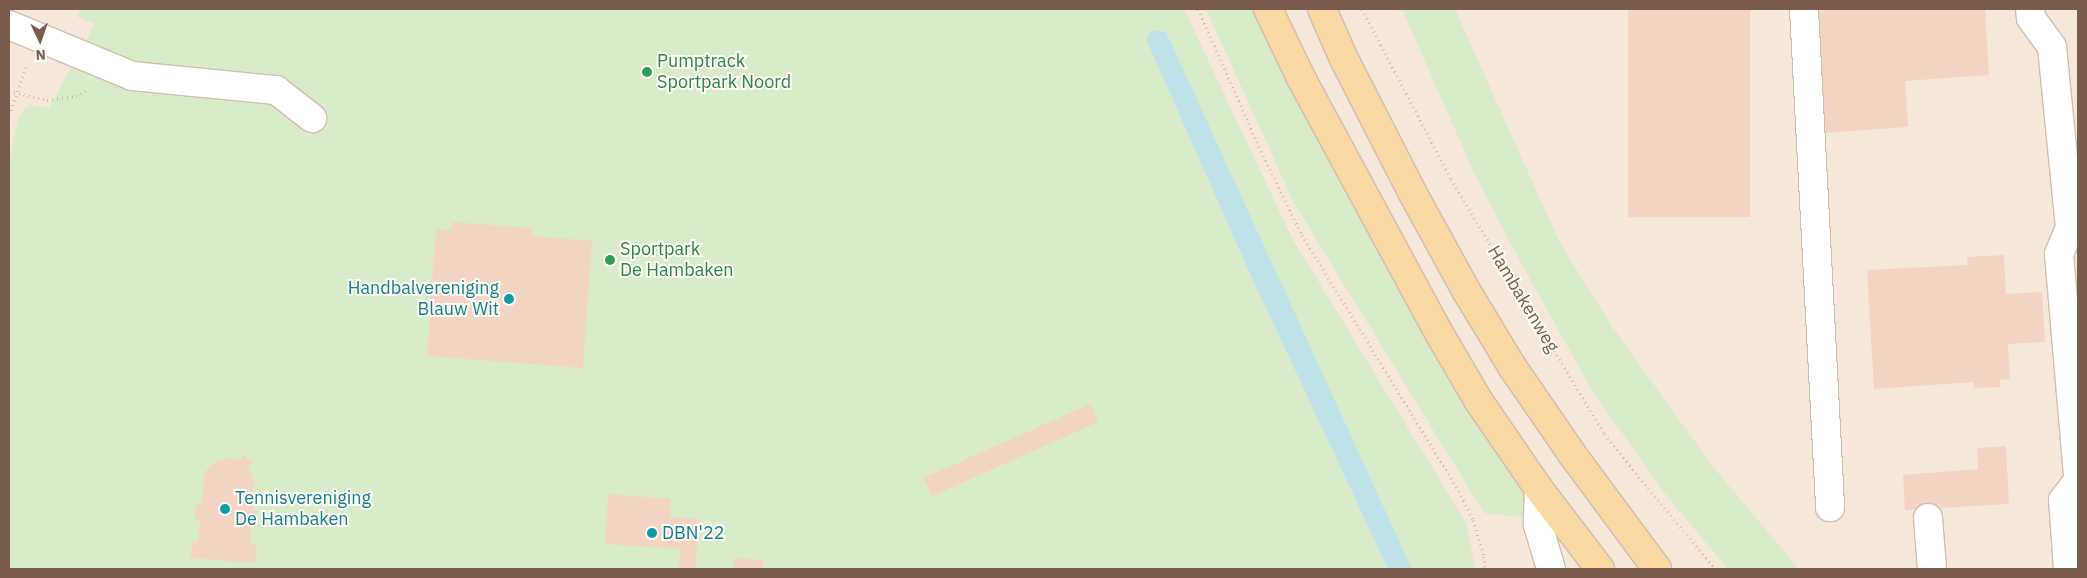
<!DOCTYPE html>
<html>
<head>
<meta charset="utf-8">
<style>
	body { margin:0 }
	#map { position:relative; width:2087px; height:578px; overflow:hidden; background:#fdf6ec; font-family:"IBM Plex Sans",sans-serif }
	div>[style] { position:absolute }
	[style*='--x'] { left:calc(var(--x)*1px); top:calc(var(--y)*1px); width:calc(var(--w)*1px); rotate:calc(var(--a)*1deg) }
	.residential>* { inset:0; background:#f5e8da; transform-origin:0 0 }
	.green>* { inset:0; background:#d8ecc9 }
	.water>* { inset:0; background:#bfe3e8 }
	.building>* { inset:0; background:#f3d5c3; transform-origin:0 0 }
	.path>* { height:3px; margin-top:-1.5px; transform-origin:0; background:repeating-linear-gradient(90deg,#d9b8a5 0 1px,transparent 0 5px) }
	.roads { filter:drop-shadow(1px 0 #d1beb0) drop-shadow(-1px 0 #d1beb0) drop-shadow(0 1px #d1beb0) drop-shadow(0 -1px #d1beb0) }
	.minor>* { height:28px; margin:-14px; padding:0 14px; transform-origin:14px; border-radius:14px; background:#fff }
	.major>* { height:28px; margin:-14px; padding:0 14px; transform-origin:14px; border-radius:14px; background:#fbd9a5 }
	.dots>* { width:14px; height:14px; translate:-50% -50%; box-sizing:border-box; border:2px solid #fffaf3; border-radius:50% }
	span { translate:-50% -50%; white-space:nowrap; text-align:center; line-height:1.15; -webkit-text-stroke:4px #fffaf3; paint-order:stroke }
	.leisure-label { font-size:18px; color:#27864d }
	.left { translate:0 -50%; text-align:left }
	.culture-label { font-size:18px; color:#0d838f }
	.right { translate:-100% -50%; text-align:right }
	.street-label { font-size:18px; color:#7a5c4d }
	.frame { position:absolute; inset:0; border:10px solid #7a5c4d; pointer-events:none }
	.north { position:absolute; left:15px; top:15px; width:50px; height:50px; -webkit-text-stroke:4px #fffaf3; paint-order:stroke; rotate:177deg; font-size:14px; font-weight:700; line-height:20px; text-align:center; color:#7a5c4d }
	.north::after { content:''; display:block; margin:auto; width:18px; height:22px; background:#7a5c4d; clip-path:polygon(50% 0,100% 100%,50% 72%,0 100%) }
</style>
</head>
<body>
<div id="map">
	<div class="residential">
		<div style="left:9px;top:9px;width:2069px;height:560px"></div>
	</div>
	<div class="green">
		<div style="clip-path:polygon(80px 9px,1184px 9px,1292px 238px,1466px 523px,1476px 569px,1412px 569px,1277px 277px,1149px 46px,1251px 276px,1388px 569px,9px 569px,9px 159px,19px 116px,23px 110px,30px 105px,49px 108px,95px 24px,77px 17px)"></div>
		<div style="clip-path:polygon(1206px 9px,1259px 9px,1303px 104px,1385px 266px,1457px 385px,1545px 520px,1484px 513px,1294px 203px)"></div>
		<div style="clip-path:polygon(1402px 9px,1455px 9px,1559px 241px,1611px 325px,1714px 468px,1799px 569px,1728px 569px,1666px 495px,1593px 392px,1522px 265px,1475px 175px)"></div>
	</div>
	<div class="water">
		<div style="clip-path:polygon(1152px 30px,1166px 32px,1412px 569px,1388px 569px,1251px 276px,1149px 46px,1147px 39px)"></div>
	</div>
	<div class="building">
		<div style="left:1628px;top:9px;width:122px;height:208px"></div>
		<div style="clip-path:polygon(1816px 9px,1985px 9px,1989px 75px,1905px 81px,1908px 127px,1824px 133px)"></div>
		<div style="clip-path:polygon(452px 222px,533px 228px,533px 236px,592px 241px,583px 368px,427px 356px,436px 229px,451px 230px)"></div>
		<div style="clip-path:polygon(2004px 255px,2006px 294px,2042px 292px,2045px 342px,2008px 344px,2010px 379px,2000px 380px,2000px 387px,1974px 388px,1974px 382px,1874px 389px,1867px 270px,1968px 265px,1967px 257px)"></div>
		<div style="left:1090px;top:404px;width:20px;height:182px;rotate:66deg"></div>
		<div style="clip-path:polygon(2006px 446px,2009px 504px,1905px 510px,1903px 475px,1978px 469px,1977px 448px)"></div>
		<div style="clip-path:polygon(243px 455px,253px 462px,248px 467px,254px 481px,253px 509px,257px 509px,257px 518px,252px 518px,250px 545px,256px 545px,255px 563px,191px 558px,192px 541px,198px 542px,200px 519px,195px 519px,196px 504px,201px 505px,205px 472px,211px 465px,220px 460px,230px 458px,240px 461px)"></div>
		<div style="clip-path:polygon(608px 494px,671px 499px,670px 517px,700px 519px,695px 569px,679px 569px,680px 549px,605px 544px)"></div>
		<div style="clip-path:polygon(734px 558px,763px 560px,763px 569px,733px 569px)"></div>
	</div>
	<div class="path">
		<div style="--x:1198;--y:9;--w:155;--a:66.1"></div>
		<div style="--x:1261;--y:151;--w:93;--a:64"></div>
		<div style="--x:1302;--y:235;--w:300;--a:58.5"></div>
		<div style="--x:1459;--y:491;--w:32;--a:64"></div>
		<div style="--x:1473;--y:520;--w:38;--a:73"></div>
		<div style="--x:1484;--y:556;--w:13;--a:86"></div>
		<div style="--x:1362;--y:9;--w:192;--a:62.4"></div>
		<div style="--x:1451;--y:179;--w:297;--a:59"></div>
		<div style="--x:1604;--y:434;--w:175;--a:50.6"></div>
		<div style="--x:9;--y:91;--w:39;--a:13"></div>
		<div style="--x:47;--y:100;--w:29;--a:-8"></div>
		<div style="--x:76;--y:96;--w:13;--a:-27"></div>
		<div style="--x:9;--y:115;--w:54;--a:-70.6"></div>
	</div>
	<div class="roads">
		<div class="minor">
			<div style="--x:1804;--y:9;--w:499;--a:87"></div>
			<div style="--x:2030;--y:9;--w:9;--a:84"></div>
			<div style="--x:2031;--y:18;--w:36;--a:54"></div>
			<div style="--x:2052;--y:47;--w:182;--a:84.3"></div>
			<div style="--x:2070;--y:228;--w:28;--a:113"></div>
			<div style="--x:2059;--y:254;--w:221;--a:85.1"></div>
			<div style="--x:9;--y:25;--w:133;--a:22.5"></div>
			<div style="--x:132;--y:76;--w:145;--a:5.6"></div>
			<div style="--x:276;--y:90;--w:46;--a:37.9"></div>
			<div style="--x:1539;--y:489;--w:36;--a:92"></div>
			<div style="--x:1538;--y:525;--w:46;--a:73.5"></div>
			<div style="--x:1928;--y:518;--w:51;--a:85.5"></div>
			<div style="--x:2068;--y:569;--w:69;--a:-94.1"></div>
			<div style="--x:2063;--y:500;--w:24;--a:-52"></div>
		</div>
		<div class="major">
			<div style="--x:1268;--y:9;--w:76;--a:64.4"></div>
			<div style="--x:1301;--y:78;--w:290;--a:61.6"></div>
			<div style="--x:1439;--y:333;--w:78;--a:59.8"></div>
			<div style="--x:1478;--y:400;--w:108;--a:55.6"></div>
			<div style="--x:1539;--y:489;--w:101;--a:52.7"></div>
			<div style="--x:1322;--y:9;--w:55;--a:66.3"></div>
			<div style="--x:1344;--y:59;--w:149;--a:62.9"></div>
			<div style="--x:1412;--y:192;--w:114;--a:61.2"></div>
			<div style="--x:1467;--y:292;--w:89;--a:58.8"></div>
			<div style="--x:1513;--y:368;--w:104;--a:55.5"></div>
			<div style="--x:1572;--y:454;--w:143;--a:53.5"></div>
		</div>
	</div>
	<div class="dots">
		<div style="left:647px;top:72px;background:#2e9e5b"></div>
		<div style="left:610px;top:260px;background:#2e9e5b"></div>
		<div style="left:509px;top:299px;background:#0f9aa8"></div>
		<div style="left:225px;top:509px;background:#0f9aa8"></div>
		<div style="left:652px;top:533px;background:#0f9aa8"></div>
	</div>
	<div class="leisure-label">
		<span class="left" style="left:657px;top:72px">Pumptrack<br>Sportpark Noord</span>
		<span class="left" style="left:620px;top:260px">Sportpark<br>De Hambaken</span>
	</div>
	<div class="culture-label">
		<span class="right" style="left:499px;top:299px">Handbalvereniging<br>Blauw Wit</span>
		<span class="left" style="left:235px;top:509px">Tennisvereniging<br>De Hambaken</span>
		<span class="left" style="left:662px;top:533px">DBN'22</span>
	</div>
	<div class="street-label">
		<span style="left:1523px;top:299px;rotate:59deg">Hambakenweg</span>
	</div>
	<div class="frame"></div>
	<div class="north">N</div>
</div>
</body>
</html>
